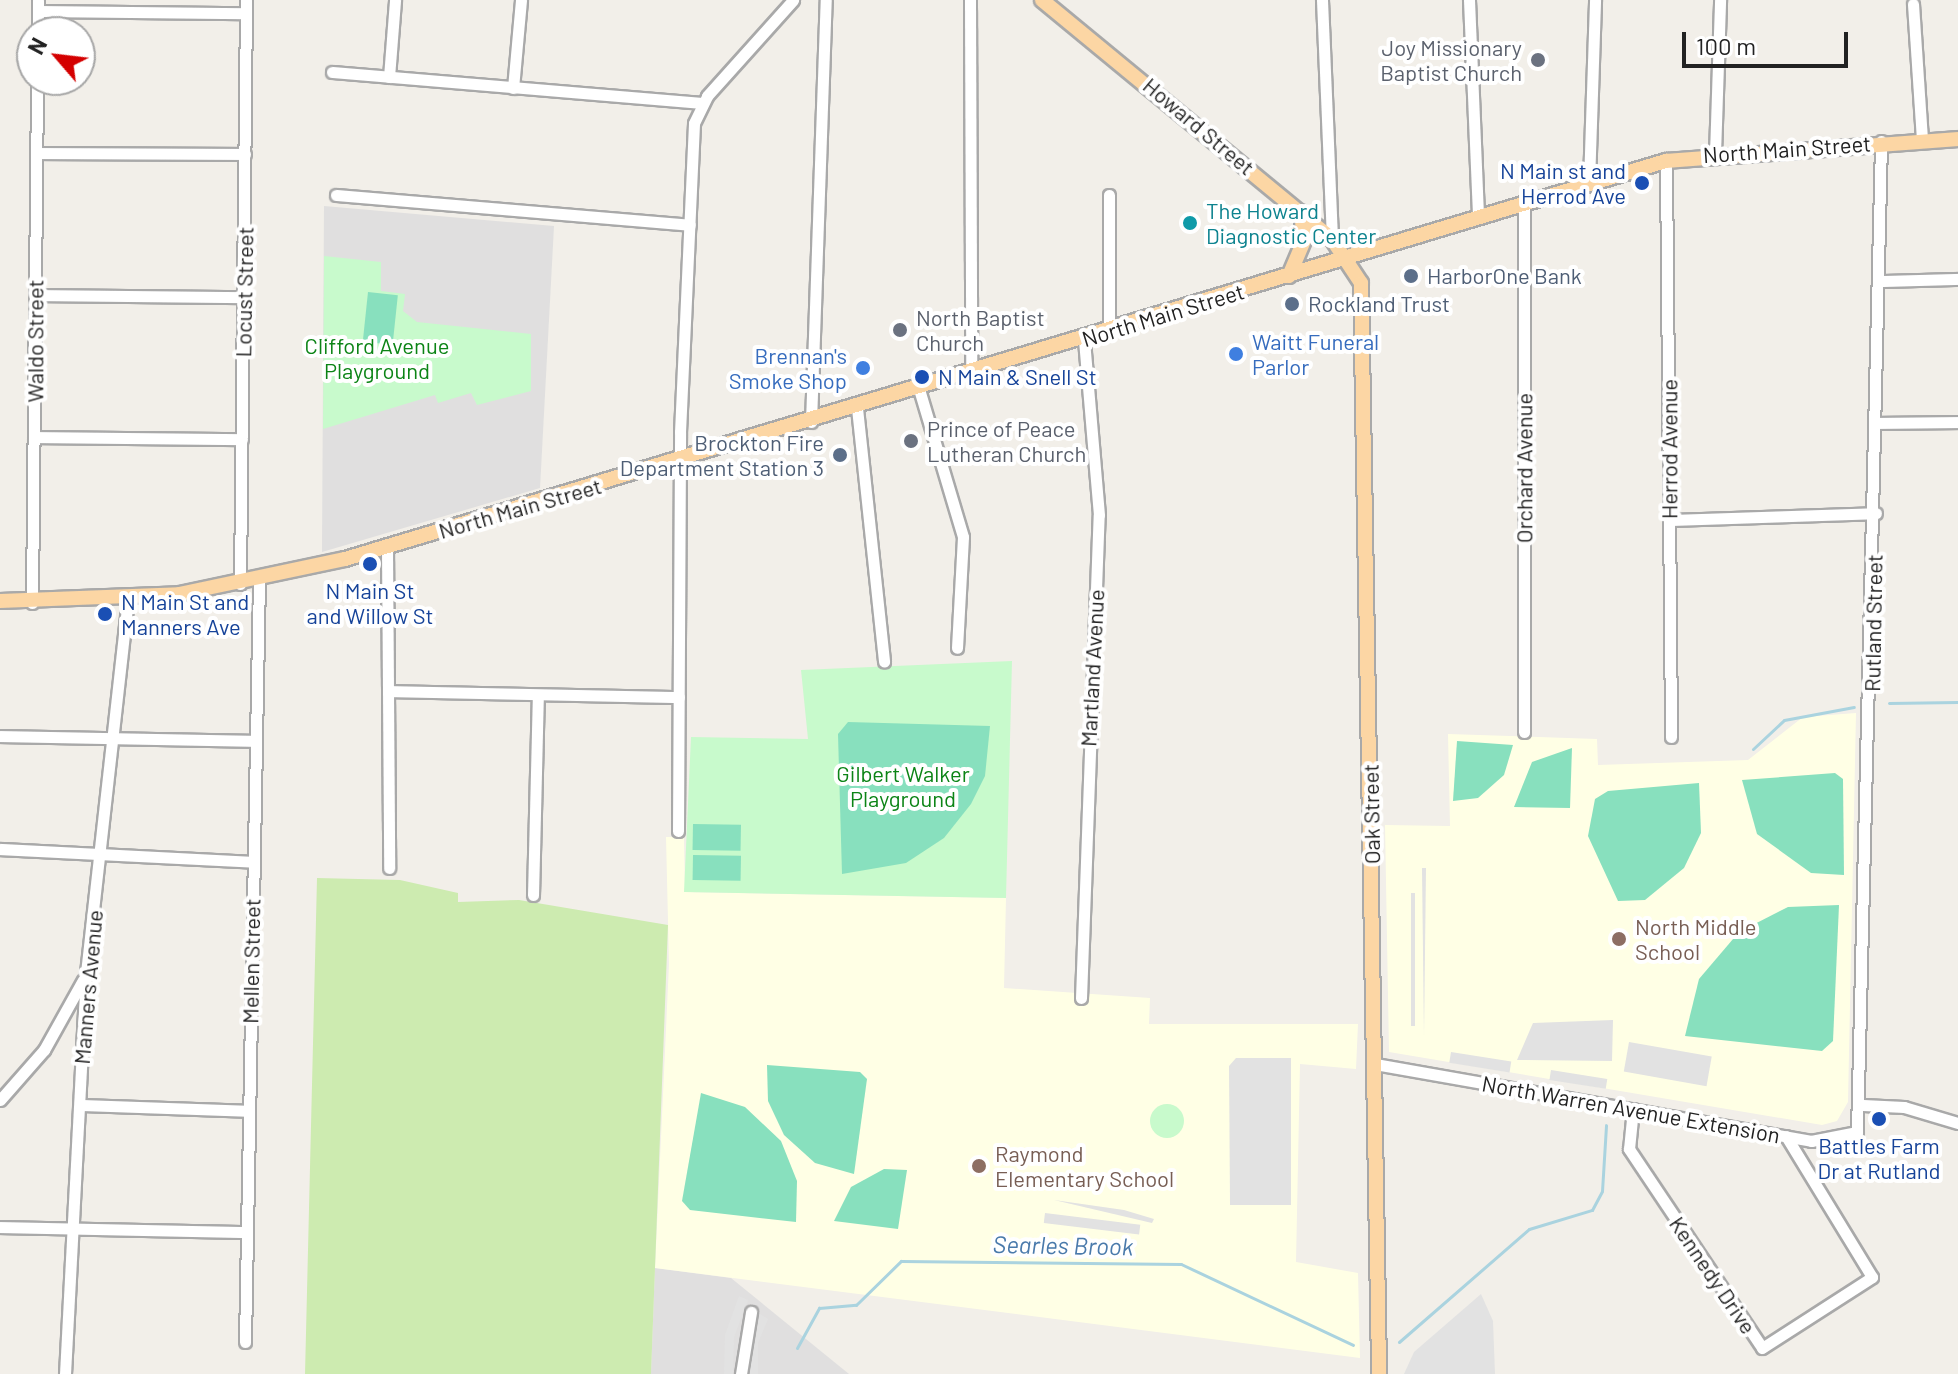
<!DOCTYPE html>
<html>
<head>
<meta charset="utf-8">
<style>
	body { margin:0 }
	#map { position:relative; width:1958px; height:1374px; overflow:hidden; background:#f2efe9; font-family:Barlow,sans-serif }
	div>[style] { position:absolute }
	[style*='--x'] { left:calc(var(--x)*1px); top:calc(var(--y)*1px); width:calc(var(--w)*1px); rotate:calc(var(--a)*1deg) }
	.residential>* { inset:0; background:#e0dfdf }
	.education>* { inset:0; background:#ffffe5 }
	.grass>* { inset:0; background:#cdebb0 }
	.park>* { inset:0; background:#c8facc }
	.round { border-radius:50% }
	.pitch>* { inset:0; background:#88e0be; transform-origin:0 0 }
	.parking>* { inset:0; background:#e2e2e2; transform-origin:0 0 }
	.stream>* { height:3px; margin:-1.5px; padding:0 1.5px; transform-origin:1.5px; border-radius:1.5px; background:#aad3df }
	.roads { filter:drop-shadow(2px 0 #a9a9a9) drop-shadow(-2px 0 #a9a9a9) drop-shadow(0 2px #a9a9a9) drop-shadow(0 -2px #a9a9a9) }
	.minor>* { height:11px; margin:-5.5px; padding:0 5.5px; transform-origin:5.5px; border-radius:5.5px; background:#fff }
	.major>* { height:14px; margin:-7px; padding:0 7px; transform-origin:7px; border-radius:7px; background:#fcd6a4 }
	.dots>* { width:22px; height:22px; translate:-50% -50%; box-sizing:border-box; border:4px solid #fff; border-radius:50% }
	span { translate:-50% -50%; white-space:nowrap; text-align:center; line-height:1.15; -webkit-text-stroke:8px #fff; paint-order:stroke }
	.worship-label { font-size:22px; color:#5b616d }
	.right { translate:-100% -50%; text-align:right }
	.left { translate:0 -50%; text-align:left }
	.street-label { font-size:22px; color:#222 }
	.transit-label { font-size:22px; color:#164399 }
	.culture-label { font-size:22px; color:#0d838f }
	.service-label { font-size:22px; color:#4e5e75 }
	.shop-label { font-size:22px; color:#366cbe }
	.park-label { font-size:22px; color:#0c8416 }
	.education-label { font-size:22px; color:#785e54 }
	.water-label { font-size:24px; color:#4a7aab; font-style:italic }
	.north { position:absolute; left:16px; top:16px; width:80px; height:80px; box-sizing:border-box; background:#fff; border:2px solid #a7a7a7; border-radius:50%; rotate:298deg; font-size:22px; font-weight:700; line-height:32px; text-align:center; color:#222 }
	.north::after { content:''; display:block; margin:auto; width:28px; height:36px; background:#d40000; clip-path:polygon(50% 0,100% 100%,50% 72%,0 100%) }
	.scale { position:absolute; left:1682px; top:32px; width:166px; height:36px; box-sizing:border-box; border:4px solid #222; border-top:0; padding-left:10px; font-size:24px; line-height:28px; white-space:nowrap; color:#222; -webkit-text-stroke:6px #fff; paint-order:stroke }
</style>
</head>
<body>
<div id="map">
	<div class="residential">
		<div style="clip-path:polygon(324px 206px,554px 226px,540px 488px,322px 552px)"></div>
		<div style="clip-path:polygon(655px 1268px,731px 1278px,849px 1374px,651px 1374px)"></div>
	</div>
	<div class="education">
		<div style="clip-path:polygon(1856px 713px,1848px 1102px,1837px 1121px,1822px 1125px,1389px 1052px,1385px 825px,1450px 826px,1448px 734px,1597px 739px,1598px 765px,1748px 760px,1803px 717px)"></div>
		<div style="clip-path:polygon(666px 837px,684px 837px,685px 892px,1006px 898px,1004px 988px,1150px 998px,1149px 1024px,1358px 1024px,1356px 1069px,1300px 1064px,1296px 1262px,1358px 1273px,1360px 1358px,655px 1268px,669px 964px)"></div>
	</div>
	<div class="grass">
		<div style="clip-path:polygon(317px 878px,400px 880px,458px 893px,458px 902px,519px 900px,668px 925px,651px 1374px,305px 1374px)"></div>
	</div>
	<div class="park">
		<div style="clip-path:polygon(324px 256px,381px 262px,381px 291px,405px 294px,403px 311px,417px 322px,531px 334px,531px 391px,477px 405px,471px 393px,438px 403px,435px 395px,323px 429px)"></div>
		<div style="clip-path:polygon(1012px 661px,1006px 898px,684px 892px,691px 737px,808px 739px,801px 670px)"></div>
		<div class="round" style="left:1150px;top:1104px;width:34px;height:34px"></div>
	</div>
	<div class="pitch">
		<div style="left:368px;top:292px;width:30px;height:50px;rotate:6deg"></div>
		<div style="clip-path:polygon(848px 722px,990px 726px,985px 776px,971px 804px,944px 838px,906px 863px,842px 874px,838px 734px)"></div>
		<div style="clip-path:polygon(1457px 741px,1513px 745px,1504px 775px,1478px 798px,1453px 801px)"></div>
		<div style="clip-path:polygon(1572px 748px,1570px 808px,1514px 807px,1532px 762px)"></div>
		<div style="clip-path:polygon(1835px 773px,1843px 779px,1844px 875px,1811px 873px,1757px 834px,1742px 780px)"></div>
		<div style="clip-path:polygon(1699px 783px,1701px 833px,1684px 868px,1645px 900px,1618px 901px,1588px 836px,1595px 799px,1608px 791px)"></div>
		<div style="left:693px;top:824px;width:48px;height:26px;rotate:1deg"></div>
		<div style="left:693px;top:855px;width:48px;height:25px;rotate:1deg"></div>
		<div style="clip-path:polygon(1839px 905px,1833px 1041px,1822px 1051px,1685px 1036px,1699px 979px,1739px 932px,1788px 907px)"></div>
		<div style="clip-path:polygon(767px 1065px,860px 1072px,867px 1079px,854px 1174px,815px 1163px,784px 1135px,768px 1101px)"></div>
		<div style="clip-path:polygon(701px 1093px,745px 1107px,781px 1141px,797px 1181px,796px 1222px,690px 1210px,682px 1201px)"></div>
		<div style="clip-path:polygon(884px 1169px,907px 1170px,898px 1229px,834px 1221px,851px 1187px)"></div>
	</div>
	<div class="parking">
		<div style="clip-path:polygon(1422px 868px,1426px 868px,1424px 1037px)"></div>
		<div style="left:1411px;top:893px;width:4px;height:133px"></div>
		<div style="clip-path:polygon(1613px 1020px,1612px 1061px,1517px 1060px,1533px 1023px)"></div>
		<div style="left:1629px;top:1042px;width:84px;height:30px;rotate:10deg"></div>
		<div style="left:1451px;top:1052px;width:61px;height:11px;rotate:9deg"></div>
		<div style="clip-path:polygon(1236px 1058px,1291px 1058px,1291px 1205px,1230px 1205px,1229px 1066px)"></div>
		<div style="left:1551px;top:1070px;width:57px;height:10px;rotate:9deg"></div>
		<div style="clip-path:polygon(1054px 1200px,1124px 1210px,1154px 1219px,1152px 1223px)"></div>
		<div style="left:1045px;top:1213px;width:96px;height:10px;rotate:7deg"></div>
		<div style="clip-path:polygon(1481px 1294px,1493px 1321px,1495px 1374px,1404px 1374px,1414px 1352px)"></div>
		<div style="clip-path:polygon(739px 1296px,748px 1300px,734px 1337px,733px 1374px,724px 1374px,725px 1335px)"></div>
		<div style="clip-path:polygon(760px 1314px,768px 1319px,758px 1343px,758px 1374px,749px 1374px)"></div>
	</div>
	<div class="stream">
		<div style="--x:1889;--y:703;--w:69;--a:-0.8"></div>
		<div style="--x:1753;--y:749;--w:42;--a:-43.1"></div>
		<div style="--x:1784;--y:720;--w:71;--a:-10.5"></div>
		<div style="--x:1399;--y:1342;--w:172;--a:-41"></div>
		<div style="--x:1529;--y:1229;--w:66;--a:-16.8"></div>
		<div style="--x:1592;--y:1210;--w:21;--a:-62"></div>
		<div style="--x:1602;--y:1191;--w:66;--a:-86.5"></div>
		<div style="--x:797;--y:1348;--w:46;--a:-61.2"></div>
		<div style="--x:819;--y:1308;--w:37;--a:-5"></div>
		<div style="--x:856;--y:1305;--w:63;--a:-44.4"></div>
		<div style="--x:901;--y:1261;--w:280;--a:0.6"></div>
		<div style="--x:1181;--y:1264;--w:190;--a:25.2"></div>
	</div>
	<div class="roads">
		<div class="minor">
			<div style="--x:970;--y:0;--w:373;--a:89.8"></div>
			<div style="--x:1322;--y:0;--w:239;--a:87.6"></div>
			<div style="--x:1469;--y:0;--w:217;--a:87.6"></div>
			<div style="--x:1913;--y:4;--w:134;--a:86.2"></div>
			<div style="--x:38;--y:11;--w:208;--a:0.6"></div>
			<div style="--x:38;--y:32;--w:32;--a:-90"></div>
			<div style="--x:332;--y:72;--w:369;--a:4.8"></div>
			<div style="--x:389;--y:77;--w:77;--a:-85.5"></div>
			<div style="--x:513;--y:88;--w:88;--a:-84.8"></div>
			<div style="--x:36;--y:153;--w:209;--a:0.3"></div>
			<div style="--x:1715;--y:154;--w:154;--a:-88.1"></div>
			<div style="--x:1666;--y:161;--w:576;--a:89.5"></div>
			<div style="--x:1589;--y:183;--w:183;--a:-88.1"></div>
			<div style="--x:336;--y:195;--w:355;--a:4.8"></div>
			<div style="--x:1109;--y:195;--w:136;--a:90"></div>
			<div style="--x:1880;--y:281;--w:78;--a:-1.5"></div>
			<div style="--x:36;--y:295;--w:208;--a:0.6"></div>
			<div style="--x:919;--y:389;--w:154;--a:73.4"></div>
			<div style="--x:963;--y:537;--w:111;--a:93.1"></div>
			<div style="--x:857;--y:408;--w:255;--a:83.9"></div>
			<div style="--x:811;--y:422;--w:422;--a:-88"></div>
			<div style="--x:1878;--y:423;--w:80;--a:-0.7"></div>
			<div style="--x:34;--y:437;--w:208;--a:0.6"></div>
			<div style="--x:1669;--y:520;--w:207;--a:-1.9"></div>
			<div style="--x:387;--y:547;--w:321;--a:89.6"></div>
			<div style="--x:240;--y:584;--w:584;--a:-89.41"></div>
			<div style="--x:32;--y:603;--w:523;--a:-89.45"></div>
			<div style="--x:390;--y:691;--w:289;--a:1.2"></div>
			<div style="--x:1524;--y:732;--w:529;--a:-90"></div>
			<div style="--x:0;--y:736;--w:256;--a:1.1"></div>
			<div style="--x:678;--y:831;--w:399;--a:-89.7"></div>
			<div style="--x:680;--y:432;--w:309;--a:-87.4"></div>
			<div style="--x:694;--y:123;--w:30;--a:-64"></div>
			<div style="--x:707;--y:96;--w:129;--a:-48.1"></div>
			<div style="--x:0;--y:849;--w:254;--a:2.9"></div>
			<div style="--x:533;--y:895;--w:200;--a:-88.6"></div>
			<div style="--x:1081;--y:998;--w:483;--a:-87.9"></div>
			<div style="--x:1099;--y:515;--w:177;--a:-94.9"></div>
			<div style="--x:1375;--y:1064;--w:443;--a:10"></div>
			<div style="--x:1811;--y:1141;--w:47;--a:-11.1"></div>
			<div style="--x:1857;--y:1132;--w:991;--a:-88.61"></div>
			<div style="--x:0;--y:1100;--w:67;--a:-48.7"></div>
			<div style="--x:44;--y:1050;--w:80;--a:-60.9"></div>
			<div style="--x:80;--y:1105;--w:168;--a:2"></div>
			<div style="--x:1863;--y:1105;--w:41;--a:2.8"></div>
			<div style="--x:1904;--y:1107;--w:56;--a:16.5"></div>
			<div style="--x:1633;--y:1109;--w:40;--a:95.7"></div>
			<div style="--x:1629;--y:1149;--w:239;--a:56.2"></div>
			<div style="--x:1762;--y:1348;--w:131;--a:-32.8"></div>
			<div style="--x:1872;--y:1277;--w:165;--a:-121.4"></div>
			<div style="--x:0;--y:1227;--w:247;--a:1.2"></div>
			<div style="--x:245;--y:1342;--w:762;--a:-88.95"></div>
			<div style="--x:65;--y:1374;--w:402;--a:-87"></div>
			<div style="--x:86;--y:973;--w:374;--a:-83.6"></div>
			<div style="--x:741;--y:1374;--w:63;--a:-80.8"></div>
		</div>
		<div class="major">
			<div style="--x:1042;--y:0;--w:376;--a:39.5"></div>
			<div style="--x:1332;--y:239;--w:53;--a:56.6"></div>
			<div style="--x:1361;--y:283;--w:1091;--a:89.05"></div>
			<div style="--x:1289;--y:276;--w:39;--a:-67"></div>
			<div style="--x:1304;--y:240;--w:28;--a:-96"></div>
			<div style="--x:0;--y:601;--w:179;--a:-2.2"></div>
			<div style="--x:179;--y:594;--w:170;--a:-11.9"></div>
			<div style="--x:345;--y:559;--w:1380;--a:-16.77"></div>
			<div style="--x:1666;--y:161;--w:293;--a:-4.3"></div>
		</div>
	</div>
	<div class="dots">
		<div style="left:1538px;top:60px;background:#6b7280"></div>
		<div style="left:1642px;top:183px;background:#1a4fb4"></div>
		<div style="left:1190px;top:223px;background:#0f9aa8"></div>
		<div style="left:1411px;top:276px;background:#5c6f8a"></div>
		<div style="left:1292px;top:304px;background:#5c6f8a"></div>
		<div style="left:900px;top:330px;background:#6b7280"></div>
		<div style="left:1236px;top:354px;background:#3f7fe0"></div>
		<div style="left:863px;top:368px;background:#3f7fe0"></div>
		<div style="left:922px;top:377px;background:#1a4fb4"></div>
		<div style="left:911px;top:441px;background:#6b7280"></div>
		<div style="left:840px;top:455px;background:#5c6f8a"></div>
		<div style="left:370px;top:564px;background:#1a4fb4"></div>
		<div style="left:105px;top:614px;background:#1a4fb4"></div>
		<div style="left:1619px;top:939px;background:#8d6e63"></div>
		<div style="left:1879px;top:1119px;background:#1a4fb4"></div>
		<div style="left:979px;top:1166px;background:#8d6e63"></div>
	</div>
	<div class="worship-label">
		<span class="right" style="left:1522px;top:60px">Joy Missionary<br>Baptist Church</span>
		<span class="left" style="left:916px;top:330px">North Baptist<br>Church</span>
		<span class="left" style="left:927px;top:441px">Prince of Peace<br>Lutheran Church</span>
	</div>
	<div class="street-label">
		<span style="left:1199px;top:126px;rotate:40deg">Howard Street</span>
		<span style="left:1787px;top:149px;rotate:-4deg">North Main Street</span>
		<span style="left:244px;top:292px;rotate:-89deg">Locust Street</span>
		<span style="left:1163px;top:315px;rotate:-17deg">North Main Street</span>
		<span style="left:35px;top:341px;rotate:-90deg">Waldo Street</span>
		<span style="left:1669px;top:449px;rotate:-90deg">Herrod Avenue</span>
		<span style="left:1524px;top:468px;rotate:-90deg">Orchard Avenue</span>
		<span style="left:520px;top:508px;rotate:-16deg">North Main Street</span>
		<span style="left:1873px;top:623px;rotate:-89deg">Rutland Street</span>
		<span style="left:1092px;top:668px;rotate:-87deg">Martland Avenue</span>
		<span style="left:1371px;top:814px;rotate:-91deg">Oak Street</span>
		<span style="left:251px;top:961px;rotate:-89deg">Mellen Street</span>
		<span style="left:88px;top:987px;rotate:-85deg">Manners Avenue</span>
		<span style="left:1631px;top:1109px;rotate:10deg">North Warren Avenue Extension</span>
		<span style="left:1713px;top:1275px;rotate:56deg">Kennedy Drive</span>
	</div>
	<div class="transit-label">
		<span class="right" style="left:1626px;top:183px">N Main st and<br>Herrod Ave</span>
		<span class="left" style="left:938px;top:377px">N Main &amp; Snell St</span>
		<span style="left:370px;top:603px">N Main St<br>and Willow St</span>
		<span class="left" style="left:121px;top:614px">N Main St and<br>Manners Ave</span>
		<span style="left:1879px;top:1158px">Battles Farm<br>Dr at Rutland</span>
	</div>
	<div class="culture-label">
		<span class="left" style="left:1206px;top:223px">The Howard<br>Diagnostic Center</span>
	</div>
	<div class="service-label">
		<span class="left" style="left:1427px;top:276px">HarborOne Bank</span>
		<span class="left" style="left:1308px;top:304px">Rockland Trust</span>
		<span class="right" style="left:824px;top:455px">Brockton Fire<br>Department Station 3</span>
	</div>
	<div class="shop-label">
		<span class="left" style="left:1252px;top:354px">Waitt Funeral<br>Parlor</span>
		<span class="right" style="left:847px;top:368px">Brennan's<br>Smoke Shop</span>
	</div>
	<div class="park-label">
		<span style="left:377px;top:358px">Clifford Avenue<br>Playground</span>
		<span style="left:903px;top:786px">Gilbert Walker<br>Playground</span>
	</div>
	<div class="education-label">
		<span class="left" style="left:1635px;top:939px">North Middle<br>School</span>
		<span class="left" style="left:995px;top:1166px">Raymond<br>Elementary School</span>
	</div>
	<div class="water-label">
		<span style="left:1063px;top:1245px;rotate:1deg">Searles Brook</span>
	</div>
	<div class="north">N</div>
	<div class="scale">100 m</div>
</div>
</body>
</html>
